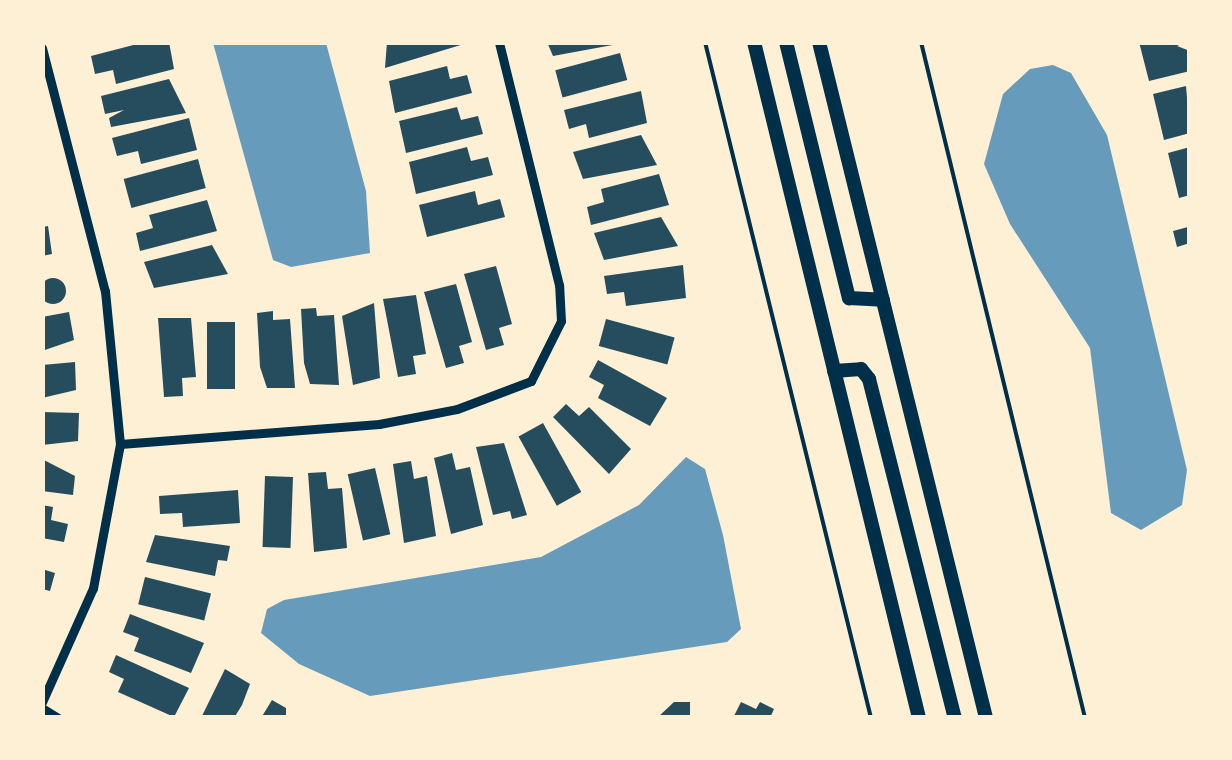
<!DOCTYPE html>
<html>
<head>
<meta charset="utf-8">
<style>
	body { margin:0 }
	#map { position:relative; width:1232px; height:760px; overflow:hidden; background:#fdf0d5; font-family:Karla,sans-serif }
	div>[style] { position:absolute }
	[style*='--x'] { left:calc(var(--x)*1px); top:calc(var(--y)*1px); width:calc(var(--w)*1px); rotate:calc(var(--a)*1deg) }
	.water>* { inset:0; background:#669bbc }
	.building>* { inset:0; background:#264d5e; transform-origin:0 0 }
	.round { border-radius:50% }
	.path>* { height:4px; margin:-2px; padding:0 2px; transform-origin:2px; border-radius:2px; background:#003049 }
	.minor>* { height:9px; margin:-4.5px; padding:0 4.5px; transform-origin:4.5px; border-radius:4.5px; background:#003049 }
	.primary>* { height:14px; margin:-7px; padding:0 7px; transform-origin:7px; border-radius:7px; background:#003049 }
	span { translate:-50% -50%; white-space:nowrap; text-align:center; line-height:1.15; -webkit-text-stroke:8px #fdf0d5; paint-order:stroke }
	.frame { position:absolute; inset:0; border:45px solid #fdf0d5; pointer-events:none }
</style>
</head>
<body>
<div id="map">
	<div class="water">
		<div style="clip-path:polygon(213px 43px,326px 43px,366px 191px,370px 253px,291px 267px,273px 260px)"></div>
		<div style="clip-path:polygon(1053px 65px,1071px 73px,1107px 135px,1187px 470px,1182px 505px,1141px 530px,1111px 513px,1090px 348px,1010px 224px,984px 164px,1003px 94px,1030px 69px)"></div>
		<div style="clip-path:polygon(686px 457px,705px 469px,723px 535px,741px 629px,727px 642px,370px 696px,299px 664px,261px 633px,267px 609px,284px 600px,541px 557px,639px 505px)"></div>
	</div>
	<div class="building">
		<div style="clip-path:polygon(145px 42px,169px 42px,174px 69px,116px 84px,113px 70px,95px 74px,91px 56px)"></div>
		<div style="clip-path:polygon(387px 42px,463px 42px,464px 44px,385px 68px)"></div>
		<div style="clip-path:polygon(547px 42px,618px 42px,618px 44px,553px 56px)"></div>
		<div style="clip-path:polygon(1139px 42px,1186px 42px,1177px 46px,1190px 51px,1190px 71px,1149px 81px)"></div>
		<div style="left:620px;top:53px;width:28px;height:67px;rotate:75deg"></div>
		<div style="clip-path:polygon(447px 66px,450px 79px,467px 75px,472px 93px,395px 113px,389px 81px)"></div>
		<div style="clip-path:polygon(169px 79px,186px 113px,111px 127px,109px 118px,124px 110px,105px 114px,101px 96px)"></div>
		<div style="clip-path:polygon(1186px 86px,1190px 133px,1164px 140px,1153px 94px)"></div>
		<div style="clip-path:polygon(641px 91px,647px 123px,589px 138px,586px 124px,569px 129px,564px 110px)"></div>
		<div style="clip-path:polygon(457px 107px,461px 120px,478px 116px,483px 134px,406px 153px,399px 121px)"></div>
		<div style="clip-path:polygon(189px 118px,197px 150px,141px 164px,138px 151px,117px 156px,112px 138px)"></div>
		<div style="clip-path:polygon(641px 135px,657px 165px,583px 179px,573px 152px)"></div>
		<div style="clip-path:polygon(467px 147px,471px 161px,488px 157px,493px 175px,416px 194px,409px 162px)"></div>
		<div style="clip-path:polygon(1190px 147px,1190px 195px,1179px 198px,1168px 153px)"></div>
		<div style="left:198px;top:159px;width:30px;height:77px;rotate:75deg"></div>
		<div style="clip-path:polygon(659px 174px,669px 205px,591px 225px,587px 207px,604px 202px,601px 189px)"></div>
		<div style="clip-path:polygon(475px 191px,478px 205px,500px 199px,505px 217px,427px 237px,419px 205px)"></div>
		<div style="clip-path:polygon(207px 200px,217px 231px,140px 251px,136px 233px,153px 228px,149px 215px)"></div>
		<div style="clip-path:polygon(1190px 210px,1190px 243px,1177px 247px,1173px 231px,1188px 227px)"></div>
		<div style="clip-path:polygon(661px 217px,678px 246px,604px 260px,594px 233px)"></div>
		<div style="clip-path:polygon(48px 226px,52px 254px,42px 256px,42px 227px)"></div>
		<div style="clip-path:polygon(212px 245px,228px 274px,154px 288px,144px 262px)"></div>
		<div style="clip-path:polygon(683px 265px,686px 298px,626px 306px,624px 292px,607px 294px,604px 276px)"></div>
		<div style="clip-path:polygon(496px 266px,512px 324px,499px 328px,504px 345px,486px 350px,464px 274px)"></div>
		<div class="round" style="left:40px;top:278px;width:26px;height:26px"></div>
		<div style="clip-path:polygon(456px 284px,472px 342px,459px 346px,464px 363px,446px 368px,424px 292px)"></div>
		<div style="clip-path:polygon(416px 295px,426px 354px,413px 356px,416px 374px,398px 377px,383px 299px)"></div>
		<div style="clip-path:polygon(374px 303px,380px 378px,353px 385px,342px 316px)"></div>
		<div style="clip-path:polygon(316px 308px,317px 316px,334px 315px,339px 385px,310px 384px,304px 363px,301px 309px)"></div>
		<div style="clip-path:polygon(273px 311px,273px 320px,290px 319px,295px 388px,267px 388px,260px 367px,257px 313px)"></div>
		<div style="clip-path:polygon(69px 312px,74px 340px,42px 351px,42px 317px)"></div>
		<div style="clip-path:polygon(158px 318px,191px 318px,196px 377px,182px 378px,183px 396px,164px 397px)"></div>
		<div style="left:606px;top:319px;width:71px;height:28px;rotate:15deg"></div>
		<div style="left:235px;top:322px;width:67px;height:28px;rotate:90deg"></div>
		<div style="clip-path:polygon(598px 360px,667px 398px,650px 426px,598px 398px,604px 385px,589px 377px)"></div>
		<div style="clip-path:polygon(75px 362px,76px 390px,42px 398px,42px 365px)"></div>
		<div style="clip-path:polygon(566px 404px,579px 416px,589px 407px,631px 449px,609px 474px,553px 417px)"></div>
		<div style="clip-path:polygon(42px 412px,79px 413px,78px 441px,42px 445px)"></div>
		<div style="left:543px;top:423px;width:79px;height:28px;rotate:61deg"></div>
		<div style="clip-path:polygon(504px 443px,527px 515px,512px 519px,510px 511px,493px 515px,476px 447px)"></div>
		<div style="clip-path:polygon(452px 453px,456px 470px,470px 467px,483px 525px,451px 534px,434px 458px)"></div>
		<div style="clip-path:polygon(42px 459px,75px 476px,73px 495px,42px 491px)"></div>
		<div style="clip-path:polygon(411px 461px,414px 479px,427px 476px,436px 536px,404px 543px,393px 464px)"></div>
		<div style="left:375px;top:468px;width:68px;height:28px;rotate:77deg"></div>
		<div style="clip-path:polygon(326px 472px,328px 489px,342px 488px,347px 548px,314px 552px,308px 473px)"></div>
		<div style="left:265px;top:476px;width:28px;height:71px;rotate:2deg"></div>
		<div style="clip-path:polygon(238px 490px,240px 523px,183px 527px,182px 513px,160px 514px,159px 496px)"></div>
		<div style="clip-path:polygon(42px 505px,53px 507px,51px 520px,68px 524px,64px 542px,42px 538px)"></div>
		<div style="clip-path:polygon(155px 535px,230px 546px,227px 561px,218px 560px,215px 576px,146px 562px)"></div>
		<div style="clip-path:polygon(42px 569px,55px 573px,50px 591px,42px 589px)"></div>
		<div style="left:145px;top:577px;width:68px;height:28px;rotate:14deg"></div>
		<div style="clip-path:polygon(130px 614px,204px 643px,191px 673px,134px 651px,139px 638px,123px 632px)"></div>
		<div style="clip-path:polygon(116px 655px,189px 688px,174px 717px,118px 692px,124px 679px,109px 672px)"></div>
		<div style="clip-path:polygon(225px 669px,250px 684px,242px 705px,234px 718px,201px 718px)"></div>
		<div style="clip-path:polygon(272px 700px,286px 708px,286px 718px,261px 718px)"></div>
		<div style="clip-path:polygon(674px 702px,690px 702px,690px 718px,657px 718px)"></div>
		<div style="clip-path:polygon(741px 702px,756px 709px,760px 702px,774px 709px,770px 718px,733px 718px)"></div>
	</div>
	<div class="path">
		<div style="--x:705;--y:42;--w:696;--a:76.2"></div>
		<div style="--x:921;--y:42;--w:696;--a:76.36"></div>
	</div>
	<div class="minor">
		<div style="--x:42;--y:48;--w:251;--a:75.5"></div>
		<div style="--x:105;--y:291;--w:154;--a:84.4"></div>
		<div style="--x:120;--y:444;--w:147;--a:100.6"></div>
		<div style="--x:93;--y:588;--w:125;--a:114.1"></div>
		<div style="--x:120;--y:444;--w:260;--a:-4.4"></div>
		<div style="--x:379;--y:424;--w:79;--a:-10.9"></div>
		<div style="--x:457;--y:409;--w:79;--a:-20.7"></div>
		<div style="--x:531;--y:381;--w:67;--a:-63.4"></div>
		<div style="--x:561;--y:321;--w:36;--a:-93"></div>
		<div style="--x:559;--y:285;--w:250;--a:-103.9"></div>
		<div style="--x:42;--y:708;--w:19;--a:32"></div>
	</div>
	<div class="primary">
		<div style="--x:754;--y:42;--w:696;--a:76.28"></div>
		<div style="--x:786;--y:42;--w:264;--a:76.2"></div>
		<div style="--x:849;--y:298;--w:34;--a:3"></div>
		<div style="--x:819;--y:42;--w:696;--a:76.12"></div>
		<div style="--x:834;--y:371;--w:27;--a:-4"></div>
		<div style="--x:861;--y:369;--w:13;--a:51"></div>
		<div style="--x:869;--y:379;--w:350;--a:75.8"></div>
	</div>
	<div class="frame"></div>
</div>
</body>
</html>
